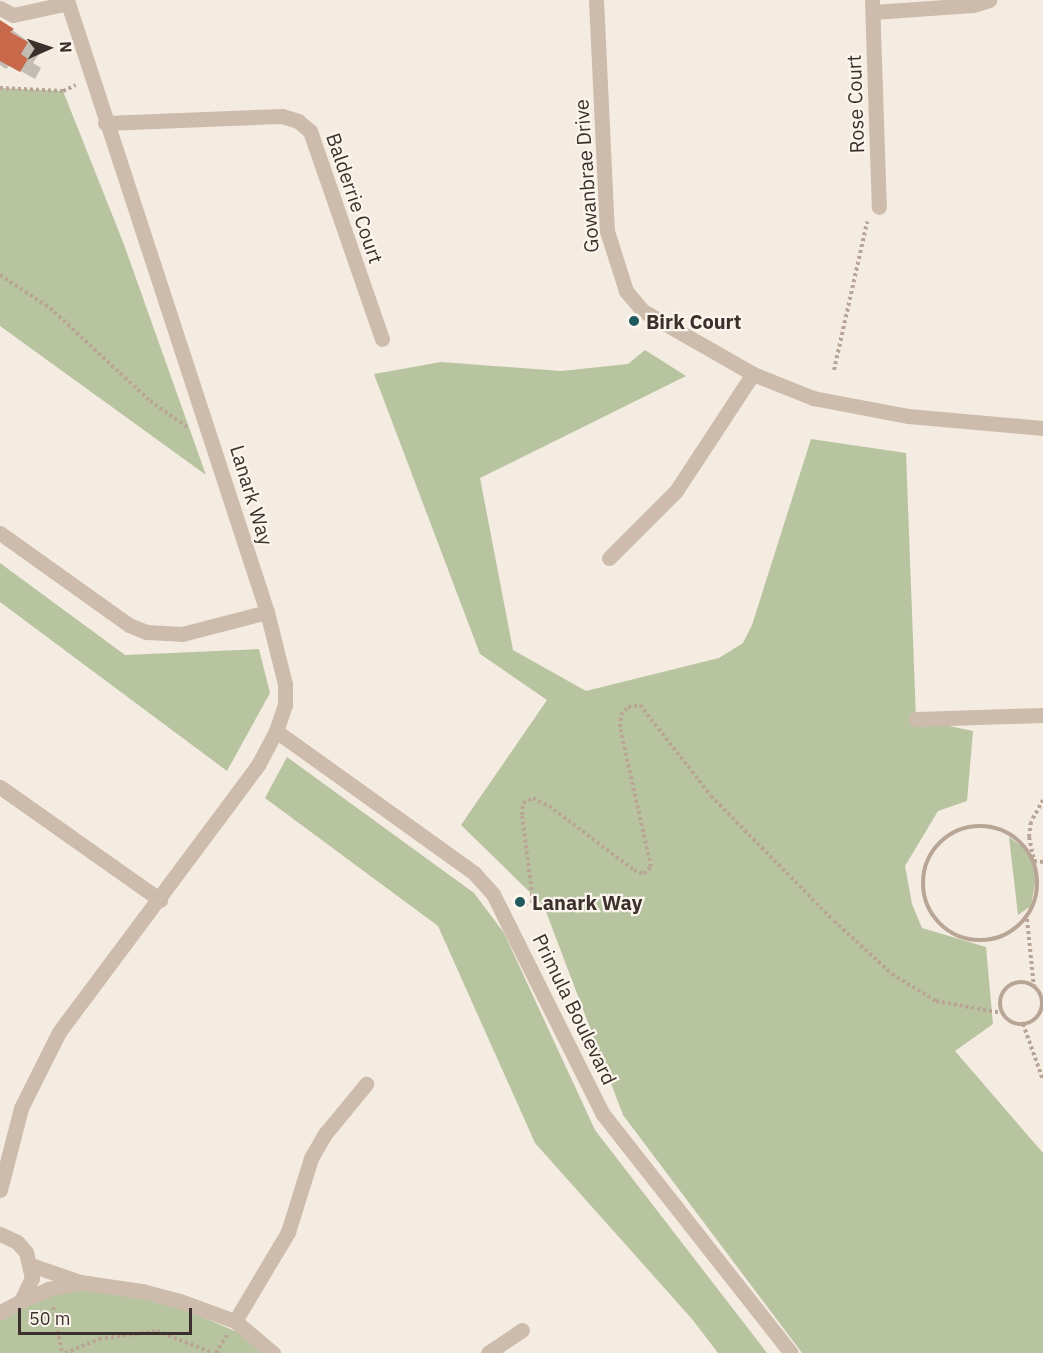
<!DOCTYPE html>
<html>
<head>
<meta charset="utf-8">
<style>
	body { margin:0 }
	#map { position:relative; width:1043px; height:1353px; overflow:hidden; background:#f4ebe1; font-family:"IBM Plex Sans",sans-serif }
	div>[style] { position:absolute }
	[style*='--x'] { left:calc(var(--x)*1px); top:calc(var(--y)*1px); width:calc(var(--w)*1px); rotate:calc(var(--a)*1deg) }
	.green>* { inset:0; background:#b8c4a0 }
	.shadow>* { inset:0; background:#0003 }
	.building>* { inset:0; background:#c8694b }
	.path>* { height:4px; margin-top:-2px; transform-origin:0; background:repeating-linear-gradient(90deg,#b9a596 0 3px,transparent 0 6px) }
	.path>.ring { margin:-2px; padding:0; box-sizing:content-box; background:none; border:4px solid #b9a596; border-radius:50% }
	.minor>* { height:15px; margin:-7.5px; padding:0 7.5px; transform-origin:7.5px; border-radius:7.5px; background:#cdbbac }
	.dots>* { width:16px; height:16px; translate:-50% -50%; box-sizing:border-box; border:3px solid #fbf5ee; border-radius:50% }
	span { translate:-50% -50%; white-space:nowrap; text-align:center; line-height:1.15; -webkit-text-stroke:4.5px #fbf5ee; paint-order:stroke }
	.street-label { font-size:20px; color:#3b302b }
	.poi-label { font-size:20px; color:#3b302b; font-weight:700 }
	.left { translate:0 -50%; text-align:left }
	.north { position:absolute; left:18px; top:18px; width:60px; height:60px; -webkit-text-stroke:4px #fbf5ee; paint-order:stroke; rotate:87deg; font-size:16px; font-weight:700; line-height:24px; text-align:center; color:#3b302b }
	.north::after { content:''; display:block; margin:auto; width:21px; height:27px; background:#3b302b; clip-path:polygon(50% 0,100% 100%,50% 72%,0 100%) }
	.scale { position:absolute; left:18px; top:1308px; width:174px; height:27px; box-sizing:border-box; border:3px solid #3b302b; border-top:0; padding-left:8px; font-size:18px; line-height:21px; white-space:nowrap; color:#3b302b; -webkit-text-stroke:4px #fbf5ee; paint-order:stroke }
</style>
</head>
<body>
<div id="map">
	<div class="green">
		<div style="clip-path:polygon(0 88px,63px 91px,123px 242px,206px 475px,0 326px)"></div>
		<div style="clip-path:polygon(645px 350px,686px 376px,480px 478px,513px 650px,586px 691px,719px 658px,743px 643px,752px 625px,811px 439px,906px 453px,916px 719px,973px 731px,967px 801px,938px 811px,905px 866px,912px 904px,922px 928px,986px 947px,993px 1024px,955px 1051px,1043px 1153px,1043px 1353px,802px 1353px,623px 1115px,545px 909px,576px 907px,546px 908px,461px 825px,547px 700px,480px 654px,374px 374px,441px 362px,561px 371px,628px 364px)"></div>
		<div style="clip-path:polygon(0 563px,125px 655px,259px 649px,270px 693px,227px 771px,0 602px)"></div>
		<div style="clip-path:polygon(287px 757px,474px 893px,504px 933px,595px 1130px,767px 1353px,718px 1353px,692px 1319px,535px 1143px,438px 926px,265px 798px)"></div>
		<div style="clip-path:polygon(1009px 837px,1028px 851px,1037px 872px,1031px 906px,1018px 915px)"></div>
		<div style="clip-path:polygon(88px 1286px,162px 1300px,242px 1334px,265px 1353px,0 1353px,0 1307px)"></div>
	</div>
	<div class="shadow">
		<div style="clip-path:polygon(0 21px,41px 51px,33px 63px,41px 68px,35px 79px,10px 65px,6px 69px,0 65px)"></div>
	</div>
	<div class="building">
		<div style="clip-path:polygon(0 20px,14px 29px,10px 32px,28px 42px,21px 54px,28px 59px,20px 72px,0 61px)"></div>
	</div>
	<div class="path">
		<div style="--x:0;--y:88;--w:63;--a:2.7"></div>
		<div style="--x:63;--y:91;--w:14;--a:-25"></div>
		<div style="--x:0;--y:275;--w:60;--a:33.4"></div>
		<div style="--x:50;--y:308;--w:137;--a:42.9"></div>
		<div style="--x:150;--y:401;--w:45;--a:35.1"></div>
		<div style="--x:834;--y:370;--w:152;--a:-77.4"></div>
		<div style="--x:1043;--y:800;--w:25;--a:119"></div>
		<div style="--x:1031;--y:822;--w:15;--a:98"></div>
		<div style="--x:1029;--y:837;--w:25;--a:78"></div>
		<div style="--x:1034;--y:861;--w:9;--a:6"></div>
		<div class="ring" style="left:923px;top:826px;width:110px;height:110px"></div>
		<div style="--x:519;--y:906;--w:15;--a:-16"></div>
		<div style="--x:533;--y:902;--w:88;--a:-97.2"></div>
		<div style="--x:522;--y:815;--w:12;--a:-85"></div>
		<div style="--x:523;--y:803;--w:11;--a:-27"></div>
		<div style="--x:533;--y:798;--w:18;--a:27"></div>
		<div style="--x:549;--y:806;--w:106;--a:37"></div>
		<div style="--x:634;--y:870;--w:11;--a:22"></div>
		<div style="--x:644;--y:874;--w:10;--a:-45"></div>
		<div style="--x:651;--y:867;--w:143;--a:-102.5"></div>
		<div style="--x:620;--y:727;--w:12;--a:-85"></div>
		<div style="--x:621;--y:715;--w:11;--a:-49"></div>
		<div style="--x:628;--y:707;--w:12;--a:-9"></div>
		<div style="--x:640;--y:705;--w:115;--a:52"></div>
		<div style="--x:711;--y:796;--w:175;--a:45.5"></div>
		<div style="--x:834;--y:921;--w:79;--a:42.4"></div>
		<div style="--x:892;--y:974;--w:52;--a:31.5"></div>
		<div style="--x:936;--y:1001;--w:67;--a:10.3"></div>
		<div style="--x:1027;--y:919;--w:69;--a:84.2"></div>
		<div class="ring" style="left:1000px;top:982px;width:38px;height:38px"></div>
		<div style="--x:1023;--y:1024;--w:59;--a:70.3"></div>
		<div style="--x:53;--y:1307;--w:47;--a:78.9"></div>
		<div style="--x:65;--y:1353;--w:37;--a:-22"></div>
		<div style="--x:99;--y:1339;--w:59;--a:-7.9"></div>
		<div style="--x:157;--y:1331;--w:60;--a:21.4"></div>
		<div style="--x:216;--y:1353;--w:21;--a:-59"></div>
	</div>
	<div class="minor">
		<div style="--x:596;--y:0;--w:231;--a:87.3"></div>
		<div style="--x:607;--y:231;--w:63;--a:72.4"></div>
		<div style="--x:626;--y:291;--w:26;--a:50"></div>
		<div style="--x:643;--y:311;--w:127;--a:29.8"></div>
		<div style="--x:753;--y:374;--w:65;--a:21.8"></div>
		<div style="--x:813;--y:398;--w:97;--a:10.7"></div>
		<div style="--x:908;--y:416;--w:136;--a:5.1"></div>
		<div style="--x:872;--y:0;--w:207;--a:88.1"></div>
		<div style="--x:0;--y:8;--w:15;--a:28"></div>
		<div style="--x:13;--y:15;--w:56;--a:-12.3"></div>
		<div style="--x:873;--y:12;--w:100;--a:-4"></div>
		<div style="--x:973;--y:5;--w:17;--a:-17"></div>
		<div style="--x:105;--y:123;--w:177;--a:-2.3"></div>
		<div style="--x:282;--y:116;--w:17;--a:17"></div>
		<div style="--x:298;--y:121;--w:16;--a:40"></div>
		<div style="--x:310;--y:131;--w:220;--a:70.9"></div>
		<div style="--x:0;--y:533;--w:158;--a:35.5"></div>
		<div style="--x:129;--y:625;--w:18;--a:22"></div>
		<div style="--x:146;--y:632;--w:36;--a:3"></div>
		<div style="--x:182;--y:634;--w:88;--a:-14.5"></div>
		<div style="--x:609;--y:558;--w:95;--a:-45"></div>
		<div style="--x:676;--y:491;--w:140;--a:-56.7"></div>
		<div style="--x:916;--y:719;--w:127;--a:-1.8"></div>
		<div style="--x:276;--y:731;--w:244;--a:35.6"></div>
		<div style="--x:474;--y:873;--w:28;--a:48"></div>
		<div style="--x:493;--y:894;--w:245;--a:63.5"></div>
		<div style="--x:602;--y:1113;--w:305;--a:51.8"></div>
		<div style="--x:0;--y:787;--w:196;--a:35.2"></div>
		<div style="--x:0;--y:1190;--w:85;--a:-75.6"></div>
		<div style="--x:21;--y:1108;--w:85;--a:-63.4"></div>
		<div style="--x:59;--y:1032;--w:333;--a:-53.3"></div>
		<div style="--x:258;--y:765;--w:38;--a:-62"></div>
		<div style="--x:276;--y:731;--w:28;--a:-71"></div>
		<div style="--x:285;--y:705;--w:21;--a:-90"></div>
		<div style="--x:285;--y:684;--w:74;--a:-104"></div>
		<div style="--x:267;--y:612;--w:644;--a:-108.1"></div>
		<div style="--x:0;--y:1234;--w:19;--a:25"></div>
		<div style="--x:17;--y:1242;--w:13;--a:48"></div>
		<div style="--x:26;--y:1252;--w:27;--a:77"></div>
		<div style="--x:32;--y:1278;--w:25;--a:116"></div>
		<div style="--x:21;--y:1301;--w:24;--a:152"></div>
		<div style="--x:31;--y:1265;--w:52;--a:19.1"></div>
		<div style="--x:80;--y:1282;--w:63;--a:8.3"></div>
		<div style="--x:142;--y:1291;--w:39;--a:15"></div>
		<div style="--x:180;--y:1301;--w:59;--a:20"></div>
		<div style="--x:235;--y:1321;--w:50;--a:40.1"></div>
		<div style="--x:21;--y:1301;--w:30;--a:-24"></div>
		<div style="--x:48;--y:1289;--w:33;--a:-12"></div>
		<div style="--x:235;--y:1321;--w:104;--a:-59.2"></div>
		<div style="--x:288;--y:1232;--w:77;--a:-72.7"></div>
		<div style="--x:311;--y:1158;--w:28;--a:-60"></div>
		<div style="--x:325;--y:1134;--w:65;--a:-50.6"></div>
		<div style="--x:488;--y:1353;--w:41;--a:-34.1"></div>
	</div>
	<div class="dots">
		<div style="left:634px;top:321px;background:#1f5a5e"></div>
		<div style="left:520px;top:902px;background:#1f5a5e"></div>
	</div>
	<div class="street-label">
		<span style="left:855px;top:104px;rotate:-92deg">Rose Court</span>
		<span style="left:586px;top:176px;rotate:-94deg">Gowanbrae Drive</span>
		<span style="left:355px;top:198px;rotate:71deg">Balderrie Court</span>
		<span style="left:252px;top:495px;rotate:73deg">Lanark Way</span>
		<span style="left:575px;top:1009px;rotate:64deg">Primula Boulevard</span>
	</div>
	<div class="poi-label">
		<span class="left" style="left:646px;top:321px">Birk Court</span>
		<span class="left" style="left:532px;top:902px">Lanark Way</span>
	</div>
	<div class="north">N</div>
	<div class="scale">50 m</div>
</div>
</body>
</html>
